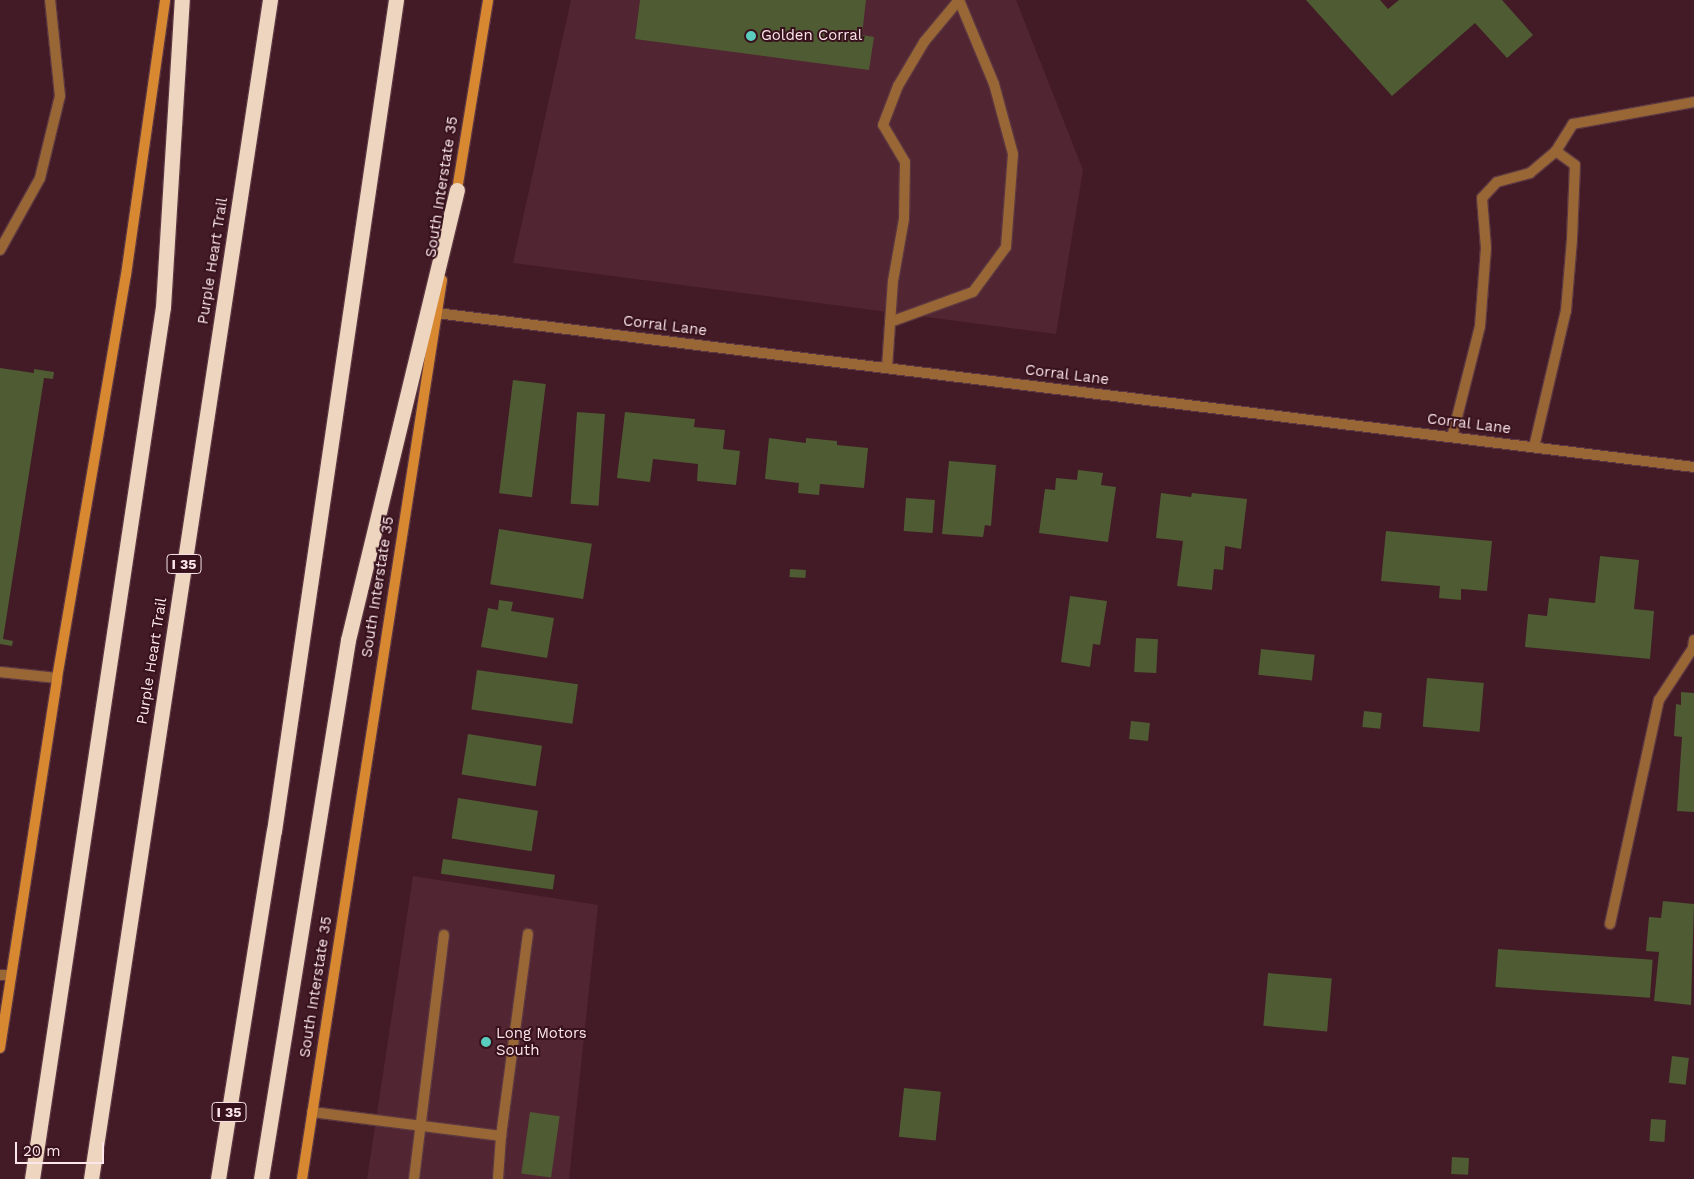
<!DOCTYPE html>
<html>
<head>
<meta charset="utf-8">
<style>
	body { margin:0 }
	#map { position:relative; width:1694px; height:1179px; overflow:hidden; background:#421b26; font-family:"Work Sans",sans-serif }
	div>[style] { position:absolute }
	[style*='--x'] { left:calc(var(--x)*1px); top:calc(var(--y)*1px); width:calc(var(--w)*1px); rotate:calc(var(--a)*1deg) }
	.built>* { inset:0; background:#522532 }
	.building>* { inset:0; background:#4e5b33; transform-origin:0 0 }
	.roads { filter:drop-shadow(1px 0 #5c3741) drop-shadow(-1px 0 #5c3741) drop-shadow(0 1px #5c3741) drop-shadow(0 -1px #5c3741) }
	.service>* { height:10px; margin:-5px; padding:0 5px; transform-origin:5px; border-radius:5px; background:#986735 }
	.minor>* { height:10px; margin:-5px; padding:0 5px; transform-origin:5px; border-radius:5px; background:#986735 }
	.secondary>* { height:10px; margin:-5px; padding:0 5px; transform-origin:5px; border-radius:5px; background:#d78831 }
	.motorway>* { height:15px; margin:-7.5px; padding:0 7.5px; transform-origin:7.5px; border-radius:7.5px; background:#eed5bf }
	.dots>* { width:14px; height:14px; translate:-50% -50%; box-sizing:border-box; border:2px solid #37111c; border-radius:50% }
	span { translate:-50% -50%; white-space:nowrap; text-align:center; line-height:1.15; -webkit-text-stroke:4px #37111c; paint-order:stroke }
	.shield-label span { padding:1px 4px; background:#37111c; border:1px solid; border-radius:4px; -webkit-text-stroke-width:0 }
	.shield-label { font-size:14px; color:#fce6ea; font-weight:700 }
	.poi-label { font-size:15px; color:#fce6ea }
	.left { translate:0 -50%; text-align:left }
	.street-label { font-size:15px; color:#fce6ea }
	.scale { position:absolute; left:15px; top:1142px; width:89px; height:22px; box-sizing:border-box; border:2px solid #fce6ea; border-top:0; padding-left:6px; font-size:15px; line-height:18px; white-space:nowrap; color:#fce6ea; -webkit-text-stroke:4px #37111c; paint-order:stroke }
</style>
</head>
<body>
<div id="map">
	<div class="built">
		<div style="clip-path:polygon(571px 0,1016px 0,1083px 170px,1056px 334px,513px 263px)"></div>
		<div style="clip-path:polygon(413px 876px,598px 905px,569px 1179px,367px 1179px)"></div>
	</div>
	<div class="building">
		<div style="clip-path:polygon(640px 0,866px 0,862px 35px,874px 37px,869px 70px,635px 39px)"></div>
		<div style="clip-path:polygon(1306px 0,1380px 0,1388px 9px,1399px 0,1502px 0,1533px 35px,1507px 58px,1475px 23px,1392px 96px)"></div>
		<div style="clip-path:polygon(0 368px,34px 373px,34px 369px,54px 372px,53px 379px,44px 378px,3px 639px,13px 641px,12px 646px,0 644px)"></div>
		<div style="left:513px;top:380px;width:33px;height:114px;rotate:7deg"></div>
		<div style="left:577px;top:412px;width:28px;height:92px;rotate:4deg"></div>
		<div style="clip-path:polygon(625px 412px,695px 419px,694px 427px,725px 430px,723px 449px,740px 451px,736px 485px,697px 481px,698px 464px,653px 459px,650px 482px,617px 478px)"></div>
		<div style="clip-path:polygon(769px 438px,806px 443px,806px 438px,837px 441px,837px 445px,868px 448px,864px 488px,820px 484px,819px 495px,798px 493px,799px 483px,765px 479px)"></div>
		<div style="clip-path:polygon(949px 461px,996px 465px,991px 526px,985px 525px,983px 537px,942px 534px)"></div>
		<div style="clip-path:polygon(1078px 470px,1103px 473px,1101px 485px,1116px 487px,1108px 542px,1039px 533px,1045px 489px,1055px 490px,1056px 478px,1077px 480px)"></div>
		<div style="clip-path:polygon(1161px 493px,1191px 497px,1192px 493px,1247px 499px,1241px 549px,1225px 546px,1223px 570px,1214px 569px,1212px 590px,1177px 586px,1183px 541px,1156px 538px)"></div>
		<div style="left:906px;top:498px;width:29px;height:33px;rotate:4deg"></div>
		<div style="left:499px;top:529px;width:94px;height:56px;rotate:9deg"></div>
		<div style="clip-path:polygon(1386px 531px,1492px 541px,1487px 591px,1461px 589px,1461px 600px,1439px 598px,1440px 586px,1381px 581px)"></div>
		<div style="clip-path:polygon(1600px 556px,1639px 560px,1634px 609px,1654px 611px,1650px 659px,1525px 647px,1528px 614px,1547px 616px,1549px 598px,1595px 603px)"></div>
		<div style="left:790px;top:569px;width:16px;height:8px;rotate:4deg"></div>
		<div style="clip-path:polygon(1070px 596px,1107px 601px,1100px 645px,1093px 644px,1090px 667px,1061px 662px)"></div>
		<div style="clip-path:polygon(499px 600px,513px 602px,511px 611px,554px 618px,547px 658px,481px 647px,488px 608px,498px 610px)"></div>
		<div style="left:1136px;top:638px;width:22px;height:34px;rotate:3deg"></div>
		<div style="left:1261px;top:649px;width:54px;height:26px;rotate:6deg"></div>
		<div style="left:477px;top:670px;width:102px;height:40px;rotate:8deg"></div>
		<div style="left:1427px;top:678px;width:57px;height:49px;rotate:5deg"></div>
		<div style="clip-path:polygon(1681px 692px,1694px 693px,1694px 812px,1677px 811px,1682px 737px,1674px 736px,1676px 704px,1681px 705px)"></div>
		<div style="left:1364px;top:711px;width:18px;height:16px;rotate:6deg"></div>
		<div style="left:1131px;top:721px;width:19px;height:18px;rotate:6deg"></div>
		<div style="left:468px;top:734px;width:75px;height:41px;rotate:9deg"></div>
		<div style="left:458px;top:798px;width:81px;height:41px;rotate:9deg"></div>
		<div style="left:443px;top:859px;width:113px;height:15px;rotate:8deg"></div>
		<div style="clip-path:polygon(1663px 901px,1694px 904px,1691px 1005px,1654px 1001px,1659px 952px,1646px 951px,1649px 917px,1661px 918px)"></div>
		<div style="left:1498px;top:949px;width:155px;height:38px;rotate:4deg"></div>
		<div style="left:1268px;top:973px;width:64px;height:53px;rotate:5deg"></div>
		<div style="left:1672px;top:1056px;width:17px;height:27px;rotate:7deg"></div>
		<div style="left:904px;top:1088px;width:37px;height:49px;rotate:6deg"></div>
		<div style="left:530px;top:1112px;width:30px;height:62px;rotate:8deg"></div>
		<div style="left:1651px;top:1119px;width:15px;height:22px;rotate:4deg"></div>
		<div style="left:1452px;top:1157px;width:17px;height:17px;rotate:3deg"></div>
	</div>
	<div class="roads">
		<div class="service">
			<div style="--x:0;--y:250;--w:82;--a:-60.9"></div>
			<div style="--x:40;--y:178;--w:84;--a:-76.3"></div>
			<div style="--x:60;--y:96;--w:97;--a:-95.9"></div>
			<div style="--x:890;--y:322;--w:88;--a:-19.9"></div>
			<div style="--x:973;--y:292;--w:56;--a:-53.7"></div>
			<div style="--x:1006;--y:247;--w:93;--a:-85.7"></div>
			<div style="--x:1013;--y:154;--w:73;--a:-105.2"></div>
			<div style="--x:994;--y:84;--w:91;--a:-112.6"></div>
			<div style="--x:887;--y:368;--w:87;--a:-86.1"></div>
			<div style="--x:893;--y:281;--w:63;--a:-79.9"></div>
			<div style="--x:904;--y:219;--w:57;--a:-89"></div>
			<div style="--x:905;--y:162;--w:43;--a:-120.7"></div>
			<div style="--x:883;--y:125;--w:42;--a:-69"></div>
			<div style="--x:898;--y:86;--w:51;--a:-59.4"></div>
			<div style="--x:924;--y:42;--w:55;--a:-50.2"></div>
			<div style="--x:1452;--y:437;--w:114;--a:-75.8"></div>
			<div style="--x:1480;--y:326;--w:78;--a:-85.6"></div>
			<div style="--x:1486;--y:248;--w:50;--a:-94.6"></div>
			<div style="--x:1482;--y:198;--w:22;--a:-47"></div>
			<div style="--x:1497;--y:182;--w:34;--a:-15"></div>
			<div style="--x:1530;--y:173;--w:34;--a:-40"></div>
			<div style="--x:1534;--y:447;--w:140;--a:-76.8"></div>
			<div style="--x:1566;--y:311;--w:72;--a:-85.2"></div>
			<div style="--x:1572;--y:239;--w:74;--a:-87.7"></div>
			<div style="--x:1575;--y:165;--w:24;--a:-144"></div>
			<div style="--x:1556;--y:151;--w:32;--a:-58"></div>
			<div style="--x:1573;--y:124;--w:123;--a:-10.3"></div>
			<div style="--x:0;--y:672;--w:57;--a:6"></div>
			<div style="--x:1610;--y:924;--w:229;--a:-77.7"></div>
			<div style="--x:1659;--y:700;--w:62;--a:-56.8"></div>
			<div style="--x:1693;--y:648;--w:8;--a:-83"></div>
			<div style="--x:0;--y:975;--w:11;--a:0"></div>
			<div style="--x:312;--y:1112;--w:191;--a:7.2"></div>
			<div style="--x:501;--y:1136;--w:43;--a:94"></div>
			<div style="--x:501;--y:1136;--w:204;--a:-82.4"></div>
			<div style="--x:414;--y:1179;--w:246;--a:-83"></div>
		</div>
		<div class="minor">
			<div style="--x:436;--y:313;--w:1267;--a:6.98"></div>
		</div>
		<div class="secondary">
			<div style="--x:456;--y:196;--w:199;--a:-80.7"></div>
			<div style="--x:0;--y:1048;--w:374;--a:-81.2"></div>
			<div style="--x:57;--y:678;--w:409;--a:-80.3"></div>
			<div style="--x:126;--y:275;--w:278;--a:-81.9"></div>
			<div style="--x:302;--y:1179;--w:910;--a:-81.15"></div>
		</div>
		<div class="motorway">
			<div style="--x:32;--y:1179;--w:882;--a:-81.46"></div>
			<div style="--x:163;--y:307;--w:308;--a:-86.5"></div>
			<div style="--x:91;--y:1179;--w:1193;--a:-81.37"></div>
			<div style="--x:218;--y:1179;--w:352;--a:-80.9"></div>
			<div style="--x:274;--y:831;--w:840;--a:-81.65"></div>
			<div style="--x:261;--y:1179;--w:546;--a:-80.83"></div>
			<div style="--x:348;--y:640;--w:463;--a:-76.4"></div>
		</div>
	</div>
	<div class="dots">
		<div style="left:751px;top:36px;background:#59cebf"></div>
		<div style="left:486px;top:1042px;background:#59cebf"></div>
	</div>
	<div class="shield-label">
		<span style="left:184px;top:564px">I 35</span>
		<span style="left:229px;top:1112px">I 35</span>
	</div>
	<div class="poi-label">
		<span class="left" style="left:761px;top:36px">Golden Corral</span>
		<span class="left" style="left:496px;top:1042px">Long Motors<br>South</span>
	</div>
	<div class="street-label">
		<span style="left:442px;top:187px;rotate:-81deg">South Interstate 35</span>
		<span style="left:213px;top:261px;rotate:-81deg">Purple Heart Trail</span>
		<span style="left:665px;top:326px;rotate:7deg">Corral Lane</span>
		<span style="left:1067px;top:375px;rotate:7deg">Corral Lane</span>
		<span style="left:1469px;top:424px;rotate:7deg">Corral Lane</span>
		<span style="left:378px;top:587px;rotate:-81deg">South Interstate 35</span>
		<span style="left:152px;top:661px;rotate:-81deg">Purple Heart Trail</span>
		<span style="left:316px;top:987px;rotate:-81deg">South Interstate 35</span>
	</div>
	<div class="scale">20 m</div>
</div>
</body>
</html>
